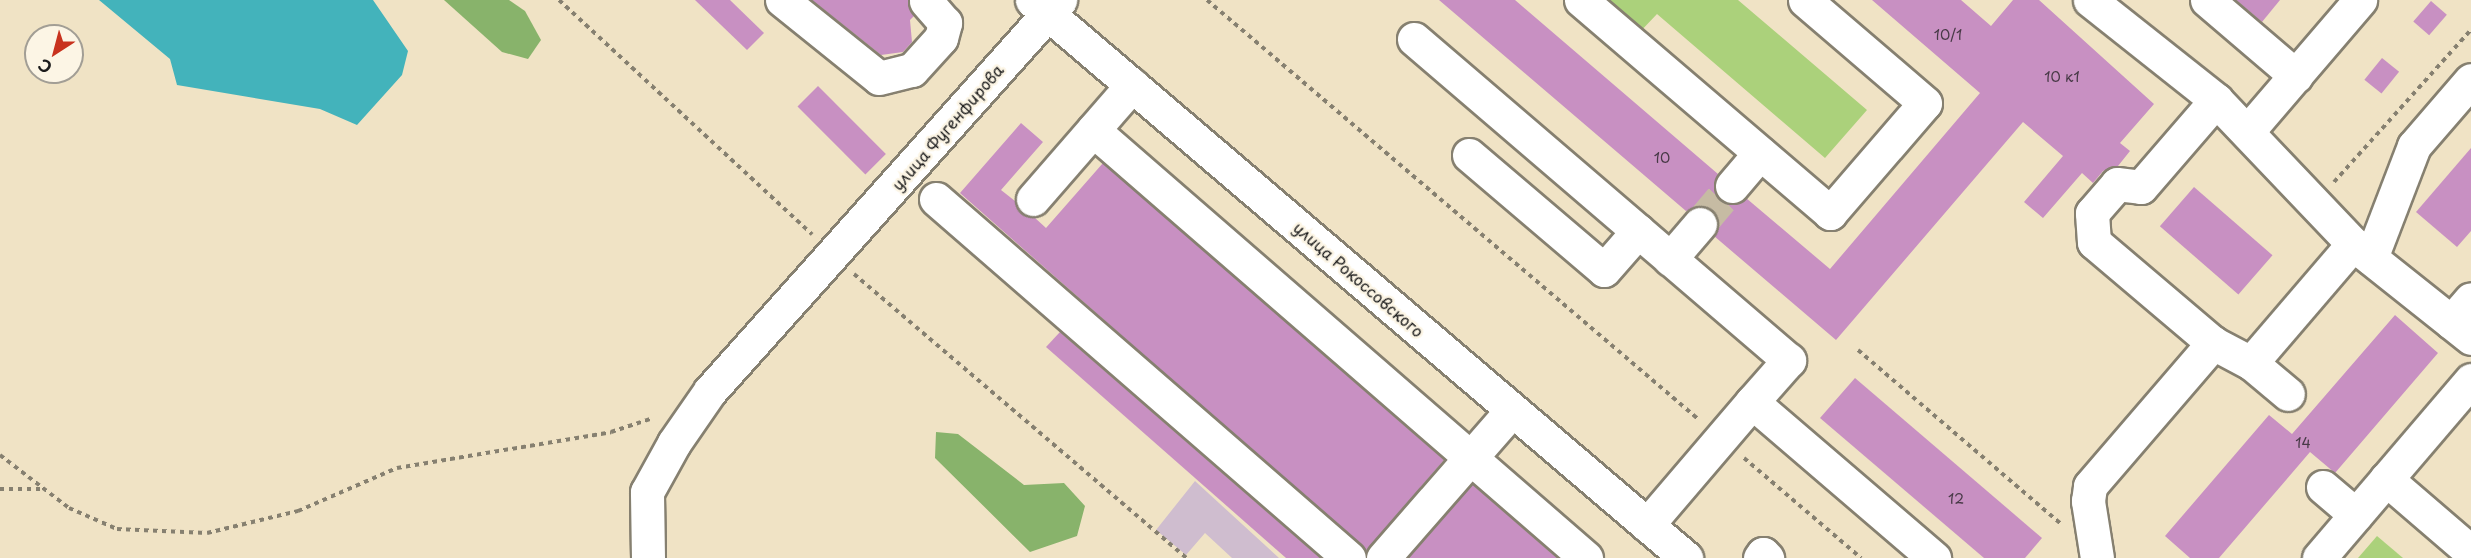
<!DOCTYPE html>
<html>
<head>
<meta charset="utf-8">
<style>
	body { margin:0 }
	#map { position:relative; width:2471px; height:558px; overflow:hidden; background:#f0e3c5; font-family:"Playpen Sans",sans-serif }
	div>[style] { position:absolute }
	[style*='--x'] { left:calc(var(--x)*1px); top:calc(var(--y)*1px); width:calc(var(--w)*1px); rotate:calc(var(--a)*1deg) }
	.industrial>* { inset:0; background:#cfbdcf }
	.green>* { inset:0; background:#abd17b }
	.forest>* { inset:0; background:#88b36b }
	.water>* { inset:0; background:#43b3bb }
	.building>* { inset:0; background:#c890c2; transform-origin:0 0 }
	.minor-tunnel>* { height:33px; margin-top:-16.5px; transform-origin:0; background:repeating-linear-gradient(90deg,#c6bba3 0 33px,transparent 0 49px) }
	.path>* { height:4px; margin-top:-2px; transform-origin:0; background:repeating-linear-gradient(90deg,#868070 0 4.5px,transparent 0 9px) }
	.roads { filter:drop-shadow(2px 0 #868070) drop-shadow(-2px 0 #868070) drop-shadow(0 2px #868070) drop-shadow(0 -2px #868070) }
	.minor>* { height:33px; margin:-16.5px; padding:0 16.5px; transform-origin:16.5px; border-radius:16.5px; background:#fff }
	span { translate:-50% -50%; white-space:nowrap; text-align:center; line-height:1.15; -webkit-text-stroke:5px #fcf5e5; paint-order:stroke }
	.number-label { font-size:14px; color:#473946 }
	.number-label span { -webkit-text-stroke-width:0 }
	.street-label { font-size:16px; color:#1c1c1c }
	.north { position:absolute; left:24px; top:24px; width:60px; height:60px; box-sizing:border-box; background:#fcf5e5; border:2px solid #a29e95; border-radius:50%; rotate:216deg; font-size:16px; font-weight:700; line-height:24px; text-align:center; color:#1c1c1c }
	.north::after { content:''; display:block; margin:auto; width:21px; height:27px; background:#c8321e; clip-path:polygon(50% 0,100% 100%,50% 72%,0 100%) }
</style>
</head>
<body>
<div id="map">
	<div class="industrial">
		<div style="clip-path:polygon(1195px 481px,1279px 558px,1232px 558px,1205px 533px,1186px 555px,1156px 530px)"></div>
	</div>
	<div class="green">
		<div style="clip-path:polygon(1596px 0,1738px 0,1867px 110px,1825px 158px,1657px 14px,1637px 35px)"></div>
		<div style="clip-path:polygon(2377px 536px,2403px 558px,2358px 558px)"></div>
	</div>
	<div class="forest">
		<div style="clip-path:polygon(444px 0,509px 0,525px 11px,541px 40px,528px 59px,502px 52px)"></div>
		<div style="clip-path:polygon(936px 432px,958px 434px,1024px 485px,1064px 483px,1085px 506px,1077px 536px,1030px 552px,935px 458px)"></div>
	</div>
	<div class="water">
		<div style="clip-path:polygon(99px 0,373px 0,408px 51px,402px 75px,357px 125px,320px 109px,177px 85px,170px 59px)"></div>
	</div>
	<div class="building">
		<div style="clip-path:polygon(695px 0,730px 0,764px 33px,747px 50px)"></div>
		<div style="clip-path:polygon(812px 0,908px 0,914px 16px,910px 20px,912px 42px,903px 52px,881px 55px)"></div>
		<div style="clip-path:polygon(1439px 0,1515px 0,1718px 174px,1714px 183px,1719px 200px,1729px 204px,1746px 198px,1830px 269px,1980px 93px,1872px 0,1961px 0,1991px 26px,2013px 0,2039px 0,2154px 104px,2120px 143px,2130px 151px,2118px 166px,2103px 171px,2093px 183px,2082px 173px,2043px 218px,2024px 202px,2063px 156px,2023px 122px,1836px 340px,1714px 236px,1718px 227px,1713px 210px,1703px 206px,1686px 211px)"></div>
		<div style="clip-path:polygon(2236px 0,2280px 0,2262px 22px)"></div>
		<div style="left:2431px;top:1px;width:21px;height:27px;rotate:41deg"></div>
		<div style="left:2382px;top:58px;width:22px;height:28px;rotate:39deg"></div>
		<div style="left:818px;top:86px;width:96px;height:29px;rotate:45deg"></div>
		<div style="clip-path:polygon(1021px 123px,1043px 142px,1001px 190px,1015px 201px,1021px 213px,1034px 217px,1046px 228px,1103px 163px,1444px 460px,1366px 551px,960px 193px)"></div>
		<div style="clip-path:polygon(2471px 148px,2471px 231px,2457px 247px,2416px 212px)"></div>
		<div style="left:2194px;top:187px;width:104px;height:52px;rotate:41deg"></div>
		<div style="clip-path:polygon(2395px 315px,2438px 353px,2335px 473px,2310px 452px,2219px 558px,2190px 558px,2165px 536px,2269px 415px,2292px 434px)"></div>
		<div style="clip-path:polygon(1060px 332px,1320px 558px,1286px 558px,1046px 347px)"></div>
		<div style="clip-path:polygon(1855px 378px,2042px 538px,2025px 558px,1984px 558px,1820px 418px)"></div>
		<div style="clip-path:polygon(1472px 484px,1557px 558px,1408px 558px)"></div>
	</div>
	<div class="minor-tunnel">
		<div style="--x:1700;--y:224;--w:50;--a:-49.9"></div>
	</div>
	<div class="path">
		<div style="--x:559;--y:0;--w:345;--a:42.8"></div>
		<div style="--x:1207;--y:0;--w:644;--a:40.47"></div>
		<div style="--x:2334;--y:182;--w:205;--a:-48"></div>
		<div style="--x:854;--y:274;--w:438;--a:40.5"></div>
		<div style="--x:1858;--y:350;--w:266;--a:40.6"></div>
		<div style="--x:0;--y:455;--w:87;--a:37.5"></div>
		<div style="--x:69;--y:508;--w:52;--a:23.6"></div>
		<div style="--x:117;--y:529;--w:90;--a:2.5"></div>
		<div style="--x:207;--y:533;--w:94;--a:-13.6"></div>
		<div style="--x:298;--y:511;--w:108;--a:-23.5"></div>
		<div style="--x:397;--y:468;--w:217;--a:-9.5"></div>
		<div style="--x:611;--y:432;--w:44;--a:-18.4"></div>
		<div style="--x:1744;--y:458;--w:154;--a:40.5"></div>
		<div style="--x:0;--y:489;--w:44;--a:0"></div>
	</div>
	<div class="roads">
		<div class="minor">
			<div style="--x:782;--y:0;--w:124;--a:38.8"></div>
			<div style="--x:879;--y:78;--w:34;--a:-14"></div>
			<div style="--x:912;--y:70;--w:43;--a:-47.8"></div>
			<div style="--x:941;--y:38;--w:16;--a:-75"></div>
			<div style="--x:945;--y:23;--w:29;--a:-131"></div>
			<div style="--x:1032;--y:0;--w:860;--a:40.47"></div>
			<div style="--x:1581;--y:0;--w:328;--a:40.5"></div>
			<div style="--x:1830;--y:213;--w:145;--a:-49.2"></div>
			<div style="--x:1925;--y:103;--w:158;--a:-139.4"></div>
			<div style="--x:2090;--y:0;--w:161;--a:38.4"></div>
			<div style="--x:2216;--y:100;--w:199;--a:46.4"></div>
			<div style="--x:2353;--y:244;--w:151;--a:38.5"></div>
			<div style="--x:2207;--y:0;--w:117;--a:40.5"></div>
			<div style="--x:1414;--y:39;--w:494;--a:40.6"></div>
			<div style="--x:1789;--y:360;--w:56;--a:131.4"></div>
			<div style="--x:1093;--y:130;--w:653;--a:40.96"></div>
			<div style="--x:2247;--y:132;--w:174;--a:-49.4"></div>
			<div style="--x:1469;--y:155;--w:177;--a:40.4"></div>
			<div style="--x:1604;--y:270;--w:52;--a:-48.9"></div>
			<div style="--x:1732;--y:186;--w:43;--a:-49.7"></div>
			<div style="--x:936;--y:199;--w:547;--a:41"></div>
			<div style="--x:1033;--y:199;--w:151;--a:-49"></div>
			<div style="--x:2371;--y:258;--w:120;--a:-69"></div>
			<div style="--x:2414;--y:146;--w:87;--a:-49.2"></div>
			<div style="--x:1670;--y:259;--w:46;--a:-49.4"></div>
			<div style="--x:2451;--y:322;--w:30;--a:-49"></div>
			<div style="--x:2213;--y:343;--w:156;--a:-139.7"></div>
			<div style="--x:2094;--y:242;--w:29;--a:-94"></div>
			<div style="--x:2092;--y:213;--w:38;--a:-49"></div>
			<div style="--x:2117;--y:184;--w:24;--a:7"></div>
			<div style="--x:2141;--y:187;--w:115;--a:-49.2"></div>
			<div style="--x:2251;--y:363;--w:48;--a:40"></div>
			<div style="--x:2386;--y:479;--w:112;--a:40.7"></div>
			<div style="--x:2323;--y:487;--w:43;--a:40.3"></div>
			<div style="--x:1647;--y:525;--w:162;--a:-49.5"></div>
			<div style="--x:1752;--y:402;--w:240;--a:40.6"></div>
			<div style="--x:648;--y:558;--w:66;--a:-90.9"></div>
			<div style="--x:647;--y:492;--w:56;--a:-61.1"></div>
			<div style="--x:674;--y:443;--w:63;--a:-55.3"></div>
			<div style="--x:710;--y:391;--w:525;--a:-48.17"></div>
			<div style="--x:1383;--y:558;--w:196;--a:-48.9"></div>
			<div style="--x:1760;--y:558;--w:5;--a:-53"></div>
			<div style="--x:1763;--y:554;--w:6;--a:45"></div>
			<div style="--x:2097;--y:558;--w:58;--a:-99"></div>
			<div style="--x:2088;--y:501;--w:15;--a:-82"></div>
			<div style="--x:2090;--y:486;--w:189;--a:-49.3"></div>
			<div style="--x:2213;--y:343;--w:43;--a:27.8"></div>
			<div style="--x:2251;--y:363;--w:157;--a:-49.4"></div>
			<div style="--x:2319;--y:558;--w:234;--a:-49.5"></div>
		</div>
	</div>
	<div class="number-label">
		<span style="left:1948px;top:35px">10/1</span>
		<span style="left:2062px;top:77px">10 к1</span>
		<span style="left:1662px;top:158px">10</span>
		<span style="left:2303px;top:443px">14</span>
		<span style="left:1956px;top:499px">12</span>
	</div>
	<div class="street-label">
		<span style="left:947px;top:127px;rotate:-49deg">улица Фугенфирова</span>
		<span style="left:1359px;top:279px;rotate:41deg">улица Рокоссовского</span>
	</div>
	<div class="north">С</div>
</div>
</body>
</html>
